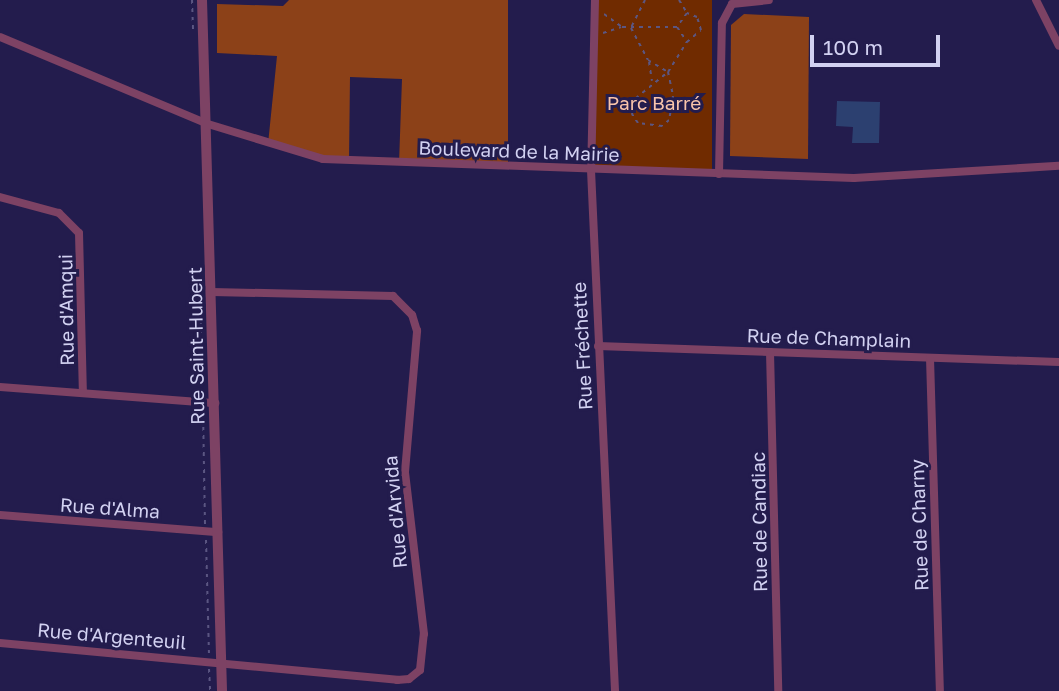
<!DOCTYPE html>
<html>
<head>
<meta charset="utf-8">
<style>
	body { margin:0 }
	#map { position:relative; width:1059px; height:691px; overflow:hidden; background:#231c4d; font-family:"Golos Text",sans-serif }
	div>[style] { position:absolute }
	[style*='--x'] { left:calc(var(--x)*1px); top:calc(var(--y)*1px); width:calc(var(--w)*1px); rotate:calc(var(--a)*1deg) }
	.green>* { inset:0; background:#702b00; transform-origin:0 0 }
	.forest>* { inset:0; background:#8c4118 }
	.building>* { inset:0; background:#2c4070 }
	.path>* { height:2px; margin-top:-1px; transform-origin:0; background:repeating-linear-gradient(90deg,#5b5682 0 3.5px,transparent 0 8.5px) }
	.minor>* { height:8px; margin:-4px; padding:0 4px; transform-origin:4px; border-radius:4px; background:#7d4264 }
	.tertiary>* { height:10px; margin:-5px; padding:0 5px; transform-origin:5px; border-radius:5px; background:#7d4264 }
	span { translate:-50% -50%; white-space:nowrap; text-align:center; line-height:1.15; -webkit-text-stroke:6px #231c4d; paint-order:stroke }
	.park-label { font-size:19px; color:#f9c4ab }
	.street-label { font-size:19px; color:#d2d1f1 }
	.scale { position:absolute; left:810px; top:35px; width:130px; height:32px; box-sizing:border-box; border:4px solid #d2d1f1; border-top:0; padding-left:9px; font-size:21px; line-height:24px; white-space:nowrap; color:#d2d1f1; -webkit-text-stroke:5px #231c4d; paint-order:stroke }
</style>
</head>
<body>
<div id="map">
	<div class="green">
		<div style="left:595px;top:0;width:117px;height:170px"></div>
	</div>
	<div class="forest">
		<div style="clip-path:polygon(289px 0,508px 0,508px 165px,399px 163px,402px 79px,350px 77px,349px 161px,268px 144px,277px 56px,217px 53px,217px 4px,283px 6px)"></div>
		<div style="clip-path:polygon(744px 14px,809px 17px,808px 159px,730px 156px,731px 25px)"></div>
	</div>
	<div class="building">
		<div style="clip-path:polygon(837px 101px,880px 102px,879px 143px,852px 143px,853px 127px,836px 126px)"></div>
	</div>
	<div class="path">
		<div style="--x:192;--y:0;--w:30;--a:88"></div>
		<div style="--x:645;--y:0;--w:31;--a:117"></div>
		<div style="--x:631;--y:28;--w:36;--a:62"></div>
		<div style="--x:648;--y:60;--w:23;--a:31"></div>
		<div style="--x:668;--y:72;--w:25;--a:78"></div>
		<div style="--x:673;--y:96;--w:24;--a:99"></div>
		<div style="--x:669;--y:120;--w:9;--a:139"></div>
		<div style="--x:662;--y:126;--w:24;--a:-173"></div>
		<div style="--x:638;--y:123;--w:11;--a:-124"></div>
		<div style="--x:632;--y:114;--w:16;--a:-76"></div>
		<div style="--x:636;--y:98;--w:41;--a:-39.1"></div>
		<div style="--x:668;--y:72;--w:36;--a:-58"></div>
		<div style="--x:679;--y:0;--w:15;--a:58"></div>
		<div style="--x:604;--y:14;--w:22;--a:36"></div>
		<div style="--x:622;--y:27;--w:55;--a:0"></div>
		<div style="--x:677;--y:27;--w:18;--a:56"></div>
		<div style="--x:687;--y:42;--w:18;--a:-41"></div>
		<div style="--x:701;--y:30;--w:14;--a:-107"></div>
		<div style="--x:697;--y:17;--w:11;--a:-158"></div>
		<div style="--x:687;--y:13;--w:17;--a:126"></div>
		<div style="--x:603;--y:33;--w:19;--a:-18"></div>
		<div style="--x:649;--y:62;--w:19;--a:81"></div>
		<div style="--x:200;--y:270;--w:124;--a:89.1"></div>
		<div style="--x:203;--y:410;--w:114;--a:89"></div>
		<div style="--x:206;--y:540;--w:113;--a:88.5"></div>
		<div style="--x:209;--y:669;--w:22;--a:87"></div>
	</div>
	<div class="minor">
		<div style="--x:595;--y:0;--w:170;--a:91.3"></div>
		<div style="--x:591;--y:170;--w:522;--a:87.36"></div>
		<div style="--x:1036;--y:0;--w:51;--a:63.4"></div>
		<div style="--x:0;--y:37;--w:225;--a:22.7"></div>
		<div style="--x:208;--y:124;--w:120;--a:16.9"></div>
		<div style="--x:323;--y:159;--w:531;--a:2.05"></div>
		<div style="--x:854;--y:178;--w:205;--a:-3.4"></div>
		<div style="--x:719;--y:174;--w:151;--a:-88.9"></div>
		<div style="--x:722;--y:23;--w:21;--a:-62"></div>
		<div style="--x:732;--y:4;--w:37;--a:-6"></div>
		<div style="--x:0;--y:197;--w:61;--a:15.2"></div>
		<div style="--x:59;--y:213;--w:28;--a:45"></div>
		<div style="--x:79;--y:233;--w:159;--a:88.6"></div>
		<div style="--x:598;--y:346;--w:461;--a:2"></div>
		<div style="--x:770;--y:352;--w:339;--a:88.6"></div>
		<div style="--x:930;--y:358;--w:333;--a:88.3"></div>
		<div style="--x:0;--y:387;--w:216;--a:4.3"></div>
		<div style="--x:0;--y:515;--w:219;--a:4.5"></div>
		<div style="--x:0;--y:643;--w:399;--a:5.3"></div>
		<div style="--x:397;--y:680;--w:12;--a:-5"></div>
		<div style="--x:409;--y:679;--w:14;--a:-39"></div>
		<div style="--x:420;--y:670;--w:36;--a:-84"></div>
		<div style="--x:424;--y:634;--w:163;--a:-96.7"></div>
		<div style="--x:405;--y:472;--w:142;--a:-85.1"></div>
		<div style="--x:417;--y:331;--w:17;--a:-107"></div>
		<div style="--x:412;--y:315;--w:27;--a:-135"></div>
		<div style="--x:393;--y:296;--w:181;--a:-178.7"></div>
	</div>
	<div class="tertiary">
		<div style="--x:202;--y:0;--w:691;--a:88.34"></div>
	</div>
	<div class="park-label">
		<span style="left:654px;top:103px">Parc Barré</span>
	</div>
	<div class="street-label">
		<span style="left:519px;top:151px;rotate:2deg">Boulevard de la Mairie</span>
		<span style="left:66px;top:310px;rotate:-91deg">Rue d'Amqui</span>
		<span style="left:829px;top:338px;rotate:2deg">Rue de Champlain</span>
		<span style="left:196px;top:346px;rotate:-91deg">Rue Saint-Hubert</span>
		<span style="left:582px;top:346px;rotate:-93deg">Rue Fréchette</span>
		<span style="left:110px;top:508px;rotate:4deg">Rue d'Alma</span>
		<span style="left:395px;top:512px;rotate:-95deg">Rue d'Arvida</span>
		<span style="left:759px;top:522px;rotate:-91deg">Rue de Candiac</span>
		<span style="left:919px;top:525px;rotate:-92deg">Rue de Charny</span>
		<span style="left:112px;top:636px;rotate:5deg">Rue d'Argenteuil</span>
	</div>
	<div class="scale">100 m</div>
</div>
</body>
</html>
